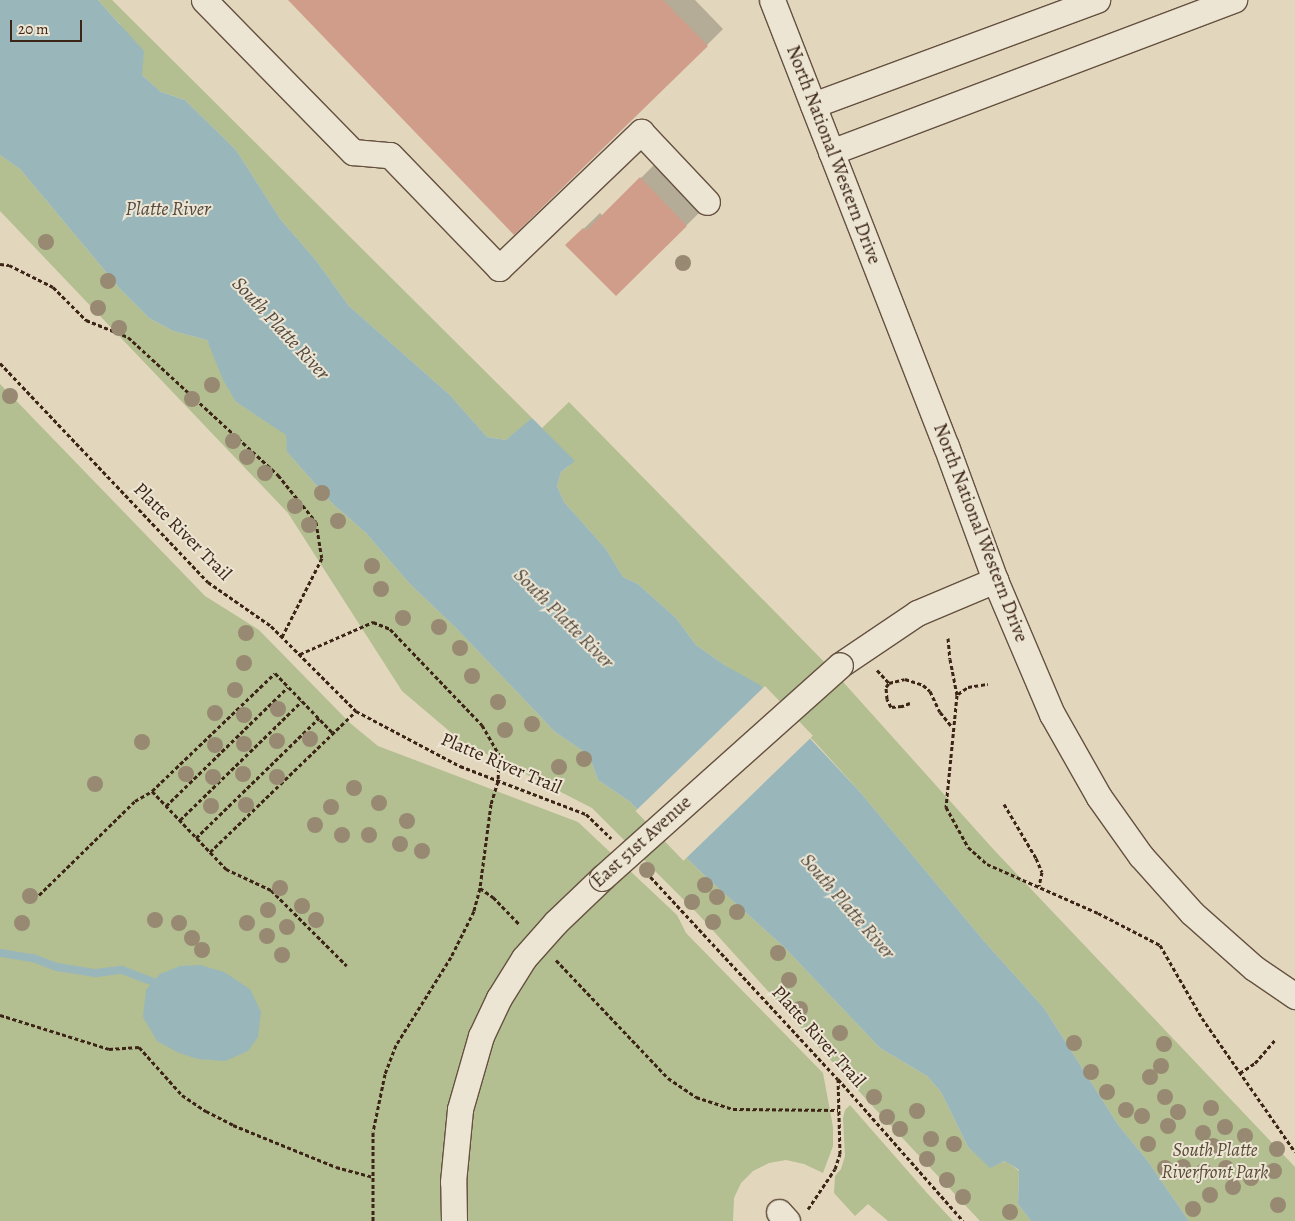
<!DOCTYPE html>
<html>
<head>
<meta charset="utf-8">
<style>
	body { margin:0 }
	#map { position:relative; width:1295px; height:1221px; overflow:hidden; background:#e2d7bc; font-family:Alegreya,serif }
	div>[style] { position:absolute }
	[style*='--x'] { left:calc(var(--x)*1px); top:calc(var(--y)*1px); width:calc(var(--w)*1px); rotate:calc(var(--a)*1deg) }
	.green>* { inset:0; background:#b3be91 }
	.water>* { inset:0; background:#99b7bb }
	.pier>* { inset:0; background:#e2d7bc; transform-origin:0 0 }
	.shadow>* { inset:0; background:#0003 }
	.stream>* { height:8px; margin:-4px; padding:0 4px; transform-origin:4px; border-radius:4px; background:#99b7bb }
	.building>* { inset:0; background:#d09d8b }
	.path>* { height:3px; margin-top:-1.5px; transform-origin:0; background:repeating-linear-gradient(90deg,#3c2416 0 4px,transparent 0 6.5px) }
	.roads { filter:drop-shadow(1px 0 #665140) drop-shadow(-1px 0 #665140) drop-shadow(0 1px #665140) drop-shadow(0 -1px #665140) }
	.minor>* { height:25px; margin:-12.5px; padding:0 12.5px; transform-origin:12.5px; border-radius:12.5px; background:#ece5d3 }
	.bridges { filter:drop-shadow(1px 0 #665140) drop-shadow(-1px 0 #665140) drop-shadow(0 1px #665140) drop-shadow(0 -1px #665140) }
	.minor-bridge>* { height:25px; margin:-12.5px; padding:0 12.5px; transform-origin:12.5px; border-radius:12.5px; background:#ece5d3 }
	.trees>* { width:16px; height:16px; margin:-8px; border-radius:50%; background:#978972 }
	span { translate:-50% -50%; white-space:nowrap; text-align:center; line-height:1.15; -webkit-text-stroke:4px #ece5d3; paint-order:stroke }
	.street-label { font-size:19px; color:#3c2416 }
	.park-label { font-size:19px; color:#5a4a35; font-style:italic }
	.water-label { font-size:20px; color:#53493f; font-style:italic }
	.scale { position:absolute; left:10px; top:20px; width:72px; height:22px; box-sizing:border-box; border:2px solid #3c2416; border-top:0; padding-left:6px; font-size:15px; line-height:18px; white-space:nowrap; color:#3c2416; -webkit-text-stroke:4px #ece5d3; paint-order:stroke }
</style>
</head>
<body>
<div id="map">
	<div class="green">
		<div style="clip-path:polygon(98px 0,112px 0,532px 418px,518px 432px,506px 440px,487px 437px,450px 395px,349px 306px,315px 259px,281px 220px,236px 150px,185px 100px,161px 92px,142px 75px,120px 24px)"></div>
		<div style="clip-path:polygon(0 155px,20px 169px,121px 290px,149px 318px,173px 331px,207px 340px,236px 402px,287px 435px,287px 452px,333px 504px,366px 533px,409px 583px,457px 629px,555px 732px,589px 755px,598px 780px,629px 801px,705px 876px,784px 947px,880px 1048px,927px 1076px,941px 1092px,968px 1147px,990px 1167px,1006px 1161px,1019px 1171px,1018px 1204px,1031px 1221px,980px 1221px,866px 1099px,698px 914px,592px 808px,461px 741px,402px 691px,288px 513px,0 211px)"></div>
		<div style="clip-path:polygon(0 384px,205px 596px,259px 630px,350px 723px,378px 746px,578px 822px,677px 915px,686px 933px,823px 1073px,833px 1127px,833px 1146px,823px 1173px,804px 1164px,786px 1160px,769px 1163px,753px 1171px,741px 1183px,734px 1198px,733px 1221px,0 1221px)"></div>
		<div style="clip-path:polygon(569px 402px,836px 674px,994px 850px,1295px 1167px,1295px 1221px,1189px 1221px,1147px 1160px,1119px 1126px,1044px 1008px,984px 941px,860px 792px,814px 741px,726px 666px,696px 645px,676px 618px,638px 584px,623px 577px,606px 549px,564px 502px,557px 486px,561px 472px,569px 466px,542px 428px)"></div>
		<div style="clip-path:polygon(850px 1105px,927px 1193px,953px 1221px,888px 1221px,868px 1204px,855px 1216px,834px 1193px,835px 1176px,841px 1169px,845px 1156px,843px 1118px,845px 1110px)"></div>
	</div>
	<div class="water">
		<div style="clip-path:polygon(0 0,98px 0,144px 51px,142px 75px,161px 92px,185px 100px,236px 150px,281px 220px,315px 259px,349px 306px,450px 395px,487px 437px,506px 440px,532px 418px,575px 461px,561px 472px,557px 486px,564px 502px,606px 549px,623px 577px,638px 584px,676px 618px,696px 645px,726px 666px,760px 685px,860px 792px,984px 941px,1044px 1008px,1119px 1126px,1147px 1160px,1189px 1221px,1031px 1221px,1018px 1204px,1019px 1170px,1005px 1161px,990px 1168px,968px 1147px,941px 1092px,927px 1076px,880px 1048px,784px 947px,705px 876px,629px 801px,598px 780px,589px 755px,555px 732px,457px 629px,409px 583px,366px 533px,333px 504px,287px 452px,286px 435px,236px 402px,223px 380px,207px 340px,173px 331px,149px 318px,121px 290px,20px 169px,0 155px)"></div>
		<div style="clip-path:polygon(200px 965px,224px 972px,250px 989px,261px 1012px,258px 1037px,248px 1051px,225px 1061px,198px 1059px,179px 1053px,157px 1041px,143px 1017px,146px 990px,160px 974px,180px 966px)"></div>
	</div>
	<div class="pier">
		<div style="left:765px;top:686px;width:69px;height:180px;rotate:46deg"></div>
	</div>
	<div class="shadow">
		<div style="clip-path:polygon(290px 0,695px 0,723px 29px,707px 45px)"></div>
		<div style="clip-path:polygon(657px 162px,703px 209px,616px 295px,567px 245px,600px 213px,603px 216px)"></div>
	</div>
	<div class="stream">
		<div style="--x:0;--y:953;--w:33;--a:9"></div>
		<div style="--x:33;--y:958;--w:26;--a:21"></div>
		<div style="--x:57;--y:967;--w:39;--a:9"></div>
		<div style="--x:96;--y:973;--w:26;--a:-7"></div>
		<div style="--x:122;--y:970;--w:33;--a:21"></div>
	</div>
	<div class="building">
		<div style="clip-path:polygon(288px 0,663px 0,708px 46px,514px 235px)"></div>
		<div style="clip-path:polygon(640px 177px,687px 226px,616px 296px,565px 245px,583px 228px,586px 231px)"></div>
	</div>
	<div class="path">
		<div style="--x:0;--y:264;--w:9;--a:6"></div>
		<div style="--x:9;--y:265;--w:49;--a:26.6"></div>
		<div style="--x:53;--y:287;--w:47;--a:45"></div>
		<div style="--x:86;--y:320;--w:45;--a:22"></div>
		<div style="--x:128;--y:337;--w:204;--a:42.6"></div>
		<div style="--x:278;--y:475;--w:60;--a:51"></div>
		<div style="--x:316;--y:522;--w:36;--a:81"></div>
		<div style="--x:322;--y:558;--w:89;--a:116.9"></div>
		<div style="--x:0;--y:363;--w:302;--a:46.5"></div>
		<div style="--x:208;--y:582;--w:77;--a:34.9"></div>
		<div style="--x:271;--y:626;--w:120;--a:45"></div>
		<div style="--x:356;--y:711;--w:118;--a:27.9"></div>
		<div style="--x:460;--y:766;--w:135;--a:20.9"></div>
		<div style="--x:586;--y:814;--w:35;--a:44"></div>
		<div style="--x:948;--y:638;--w:21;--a:85"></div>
		<div style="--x:950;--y:659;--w:37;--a:79"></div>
		<div style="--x:957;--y:695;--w:113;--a:95.6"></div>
		<div style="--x:946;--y:807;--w:46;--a:61.2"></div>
		<div style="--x:968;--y:847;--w:25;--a:42"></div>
		<div style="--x:987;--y:864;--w:121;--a:23.8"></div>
		<div style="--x:1098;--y:913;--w:70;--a:27.3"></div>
		<div style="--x:1160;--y:945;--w:84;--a:60.1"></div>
		<div style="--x:1202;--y:1018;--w:163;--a:55.2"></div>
		<div style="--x:300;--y:654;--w:80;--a:-23.7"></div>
		<div style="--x:373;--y:622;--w:18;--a:22"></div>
		<div style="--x:390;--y:629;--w:133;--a:46.2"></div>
		<div style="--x:482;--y:725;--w:34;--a:60"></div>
		<div style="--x:499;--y:755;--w:26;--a:92"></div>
		<div style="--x:498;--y:781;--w:24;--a:107"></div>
		<div style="--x:491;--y:804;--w:85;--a:97.5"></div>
		<div style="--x:480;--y:888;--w:24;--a:105"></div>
		<div style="--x:474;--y:911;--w:51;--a:116.6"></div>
		<div style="--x:451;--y:957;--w:104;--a:122"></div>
		<div style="--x:396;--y:1045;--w:31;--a:111"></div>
		<div style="--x:385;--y:1074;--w:59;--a:101.7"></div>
		<div style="--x:373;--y:1132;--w:89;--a:90"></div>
		<div style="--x:877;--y:670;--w:18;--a:47"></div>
		<div style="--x:958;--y:694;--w:12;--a:-35"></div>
		<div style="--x:968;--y:687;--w:20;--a:-9"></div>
		<div style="--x:910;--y:703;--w:9;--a:159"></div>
		<div style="--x:902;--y:706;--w:11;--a:175"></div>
		<div style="--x:891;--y:707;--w:9;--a:-117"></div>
		<div style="--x:887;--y:699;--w:12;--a:-95"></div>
		<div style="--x:886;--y:687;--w:5;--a:-53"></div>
		<div style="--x:889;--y:683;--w:16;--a:-14"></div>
		<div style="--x:905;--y:679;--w:19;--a:18"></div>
		<div style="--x:923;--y:685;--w:9;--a:41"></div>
		<div style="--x:930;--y:691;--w:23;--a:65"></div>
		<div style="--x:940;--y:712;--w:19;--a:51"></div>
		<div style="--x:152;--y:791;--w:108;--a:46.5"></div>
		<div style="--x:226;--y:869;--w:50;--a:25"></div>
		<div style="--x:271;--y:890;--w:107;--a:45"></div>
		<div style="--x:1004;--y:804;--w:63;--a:59.3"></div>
		<div style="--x:1036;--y:858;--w:15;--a:67"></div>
		<div style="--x:1042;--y:872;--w:14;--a:102"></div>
		<div style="--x:166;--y:806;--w:170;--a:-44.3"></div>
		<div style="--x:180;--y:820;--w:170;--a:-44.3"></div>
		<div style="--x:196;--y:838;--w:172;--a:-44.3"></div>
		<div style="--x:210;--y:852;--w:203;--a:-44"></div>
		<div style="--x:646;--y:872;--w:282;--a:47.2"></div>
		<div style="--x:838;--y:1079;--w:189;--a:48.6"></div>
		<div style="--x:480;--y:888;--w:16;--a:35"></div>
		<div style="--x:493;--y:897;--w:37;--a:46"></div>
		<div style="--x:39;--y:895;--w:134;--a:-44.4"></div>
		<div style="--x:135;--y:801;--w:20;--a:-30"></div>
		<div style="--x:152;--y:791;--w:170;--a:-43.8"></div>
		<div style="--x:275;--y:673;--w:83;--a:46"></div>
		<div style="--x:556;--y:960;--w:163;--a:46.5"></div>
		<div style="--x:668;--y:1078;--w:34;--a:34"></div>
		<div style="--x:696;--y:1097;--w:39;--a:18"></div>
		<div style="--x:733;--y:1109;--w:105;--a:0.5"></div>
		<div style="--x:0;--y:1015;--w:114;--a:17.3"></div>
		<div style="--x:109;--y:1049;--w:30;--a:-4"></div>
		<div style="--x:139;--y:1047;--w:64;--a:48.1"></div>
		<div style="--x:182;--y:1095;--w:29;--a:34"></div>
		<div style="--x:206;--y:1111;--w:30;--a:27"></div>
		<div style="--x:233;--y:1125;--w:111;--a:22.2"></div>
		<div style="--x:336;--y:1167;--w:38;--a:15"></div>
		<div style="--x:1240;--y:1073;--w:18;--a:-34"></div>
		<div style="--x:1255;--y:1063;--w:30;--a:-49"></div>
		<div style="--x:808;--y:1209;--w:48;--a:-56"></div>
		<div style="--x:835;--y:1169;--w:16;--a:-72"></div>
		<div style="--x:840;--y:1154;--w:75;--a:-91.5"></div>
	</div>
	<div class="roads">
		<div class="minor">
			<div style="--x:204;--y:0;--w:213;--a:45.6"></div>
			<div style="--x:353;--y:152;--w:37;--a:5"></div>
			<div style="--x:390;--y:155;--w:157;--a:46"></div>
			<div style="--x:499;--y:268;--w:197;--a:-43.8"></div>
			<div style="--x:641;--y:132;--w:96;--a:46.7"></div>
			<div style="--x:772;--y:0;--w:479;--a:68.7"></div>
			<div style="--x:946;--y:446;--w:143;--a:69.9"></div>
			<div style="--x:995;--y:580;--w:146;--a:67"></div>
			<div style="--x:1052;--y:714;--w:95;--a:60.5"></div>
			<div style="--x:1099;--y:797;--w:72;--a:54.6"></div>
			<div style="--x:1141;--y:856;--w:76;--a:48.2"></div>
			<div style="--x:1192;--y:913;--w:83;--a:41.6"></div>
			<div style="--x:1254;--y:968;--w:50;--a:34.3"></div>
			<div style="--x:813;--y:105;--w:303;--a:-20.3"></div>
			<div style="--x:831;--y:152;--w:431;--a:-20.7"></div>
			<div style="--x:840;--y:665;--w:93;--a:-34"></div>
			<div style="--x:917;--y:613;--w:85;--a:-22.9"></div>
			<div style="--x:779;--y:1212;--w:12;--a:48"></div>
			<div style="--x:454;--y:1221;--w:39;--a:-91"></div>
			<div style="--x:453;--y:1182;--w:73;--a:-84.5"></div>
			<div style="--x:460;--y:1109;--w:76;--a:-74"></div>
			<div style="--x:481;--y:1036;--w:42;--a:-64.7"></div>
			<div style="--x:499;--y:998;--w:47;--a:-58"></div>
			<div style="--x:524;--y:958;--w:48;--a:-48.4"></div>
			<div style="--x:556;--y:922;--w:64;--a:-43.7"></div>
		</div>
	</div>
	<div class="bridges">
		<div class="minor-bridge">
			<div style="--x:602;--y:878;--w:319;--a:-41.8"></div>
		</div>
	</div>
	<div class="trees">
		<div style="left:46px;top:242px"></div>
		<div style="left:683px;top:263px"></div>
		<div style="left:108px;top:281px"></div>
		<div style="left:98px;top:308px"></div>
		<div style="left:119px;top:328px"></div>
		<div style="left:212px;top:385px"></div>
		<div style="left:10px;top:396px"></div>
		<div style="left:192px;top:399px"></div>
		<div style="left:233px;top:441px"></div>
		<div style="left:247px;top:457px"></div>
		<div style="left:265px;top:473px"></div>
		<div style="left:322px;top:493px"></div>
		<div style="left:295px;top:506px"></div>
		<div style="left:338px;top:521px"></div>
		<div style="left:309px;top:525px"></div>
		<div style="left:372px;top:566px"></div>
		<div style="left:381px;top:589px"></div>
		<div style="left:403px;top:618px"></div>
		<div style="left:439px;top:627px"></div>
		<div style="left:246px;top:633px"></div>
		<div style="left:460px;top:648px"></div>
		<div style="left:244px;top:663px"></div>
		<div style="left:472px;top:676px"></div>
		<div style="left:235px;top:690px"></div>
		<div style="left:498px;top:702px"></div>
		<div style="left:278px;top:709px"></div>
		<div style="left:215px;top:713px"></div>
		<div style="left:244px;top:715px"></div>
		<div style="left:532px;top:724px"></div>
		<div style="left:505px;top:730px"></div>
		<div style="left:310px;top:739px"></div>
		<div style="left:277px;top:741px"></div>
		<div style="left:142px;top:742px"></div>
		<div style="left:244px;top:744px"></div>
		<div style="left:215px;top:745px"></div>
		<div style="left:584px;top:759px"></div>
		<div style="left:559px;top:767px"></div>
		<div style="left:186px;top:774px"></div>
		<div style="left:243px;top:774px"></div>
		<div style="left:213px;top:777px"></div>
		<div style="left:277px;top:777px"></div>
		<div style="left:95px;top:784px"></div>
		<div style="left:354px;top:788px"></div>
		<div style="left:379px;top:803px"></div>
		<div style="left:246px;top:805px"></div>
		<div style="left:211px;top:806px"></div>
		<div style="left:331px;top:807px"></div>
		<div style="left:407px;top:821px"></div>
		<div style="left:315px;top:825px"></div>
		<div style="left:342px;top:835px"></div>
		<div style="left:369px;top:835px"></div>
		<div style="left:400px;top:844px"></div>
		<div style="left:422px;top:851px"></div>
		<div style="left:647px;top:870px"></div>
		<div style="left:705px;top:885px"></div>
		<div style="left:280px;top:888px"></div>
		<div style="left:30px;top:896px"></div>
		<div style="left:717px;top:897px"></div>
		<div style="left:692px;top:902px"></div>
		<div style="left:302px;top:906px"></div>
		<div style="left:268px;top:910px"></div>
		<div style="left:737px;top:912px"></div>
		<div style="left:155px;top:920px"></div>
		<div style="left:316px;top:920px"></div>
		<div style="left:713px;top:922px"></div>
		<div style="left:22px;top:923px"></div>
		<div style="left:179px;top:923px"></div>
		<div style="left:247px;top:923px"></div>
		<div style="left:287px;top:927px"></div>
		<div style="left:267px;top:936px"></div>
		<div style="left:192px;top:938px"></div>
		<div style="left:202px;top:950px"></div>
		<div style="left:778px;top:953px"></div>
		<div style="left:282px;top:955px"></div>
		<div style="left:789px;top:980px"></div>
		<div style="left:800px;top:1009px"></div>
		<div style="left:840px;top:1033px"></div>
		<div style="left:1074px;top:1043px"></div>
		<div style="left:1164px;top:1044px"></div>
		<div style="left:1161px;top:1066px"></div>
		<div style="left:1091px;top:1072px"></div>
		<div style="left:1150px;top:1077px"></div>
		<div style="left:1107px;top:1092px"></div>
		<div style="left:874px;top:1097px"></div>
		<div style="left:1165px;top:1097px"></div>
		<div style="left:1211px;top:1108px"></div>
		<div style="left:1126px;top:1110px"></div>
		<div style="left:917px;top:1111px"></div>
		<div style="left:1178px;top:1112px"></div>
		<div style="left:1142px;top:1116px"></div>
		<div style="left:887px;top:1117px"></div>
		<div style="left:1168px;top:1126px"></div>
		<div style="left:1225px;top:1127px"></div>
		<div style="left:900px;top:1129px"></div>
		<div style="left:1203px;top:1133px"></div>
		<div style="left:1245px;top:1136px"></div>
		<div style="left:931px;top:1139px"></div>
		<div style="left:954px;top:1144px"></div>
		<div style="left:1148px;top:1144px"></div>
		<div style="left:1213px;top:1146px"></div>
		<div style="left:1277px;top:1149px"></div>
		<div style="left:927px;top:1159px"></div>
		<div style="left:1183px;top:1167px"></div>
		<div style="left:1165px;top:1168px"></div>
		<div style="left:1226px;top:1168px"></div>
		<div style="left:1204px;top:1171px"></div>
		<div style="left:1274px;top:1171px"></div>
		<div style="left:1251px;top:1178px"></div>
		<div style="left:947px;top:1180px"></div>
		<div style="left:1233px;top:1187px"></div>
		<div style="left:1210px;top:1195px"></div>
		<div style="left:963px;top:1197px"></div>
		<div style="left:1278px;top:1205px"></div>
		<div style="left:1193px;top:1209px"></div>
		<div style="left:1010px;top:1212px"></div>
	</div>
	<div class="street-label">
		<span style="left:833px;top:155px;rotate:69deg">North National Western Drive</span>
		<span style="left:182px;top:532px;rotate:45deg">Platte River Trail</span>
		<span style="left:980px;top:533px;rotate:69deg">North National Western Drive</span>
		<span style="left:501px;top:764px;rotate:23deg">Platte River Trail</span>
		<span style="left:642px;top:842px;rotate:-42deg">East 51st Avenue</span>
		<span style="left:818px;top:1037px;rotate:48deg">Platte River Trail</span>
	</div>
	<div class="park-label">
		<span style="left:1215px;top:1162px">South Platte<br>Riverfront Park</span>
	</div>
	<div class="water-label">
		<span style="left:168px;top:208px">Platte River</span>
		<span style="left:281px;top:328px;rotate:47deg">South Platte River</span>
		<span style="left:564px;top:618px;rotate:45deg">South Platte River</span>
		<span style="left:848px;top:906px;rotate:49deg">South Platte River</span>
	</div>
	<div class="scale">20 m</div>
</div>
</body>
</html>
